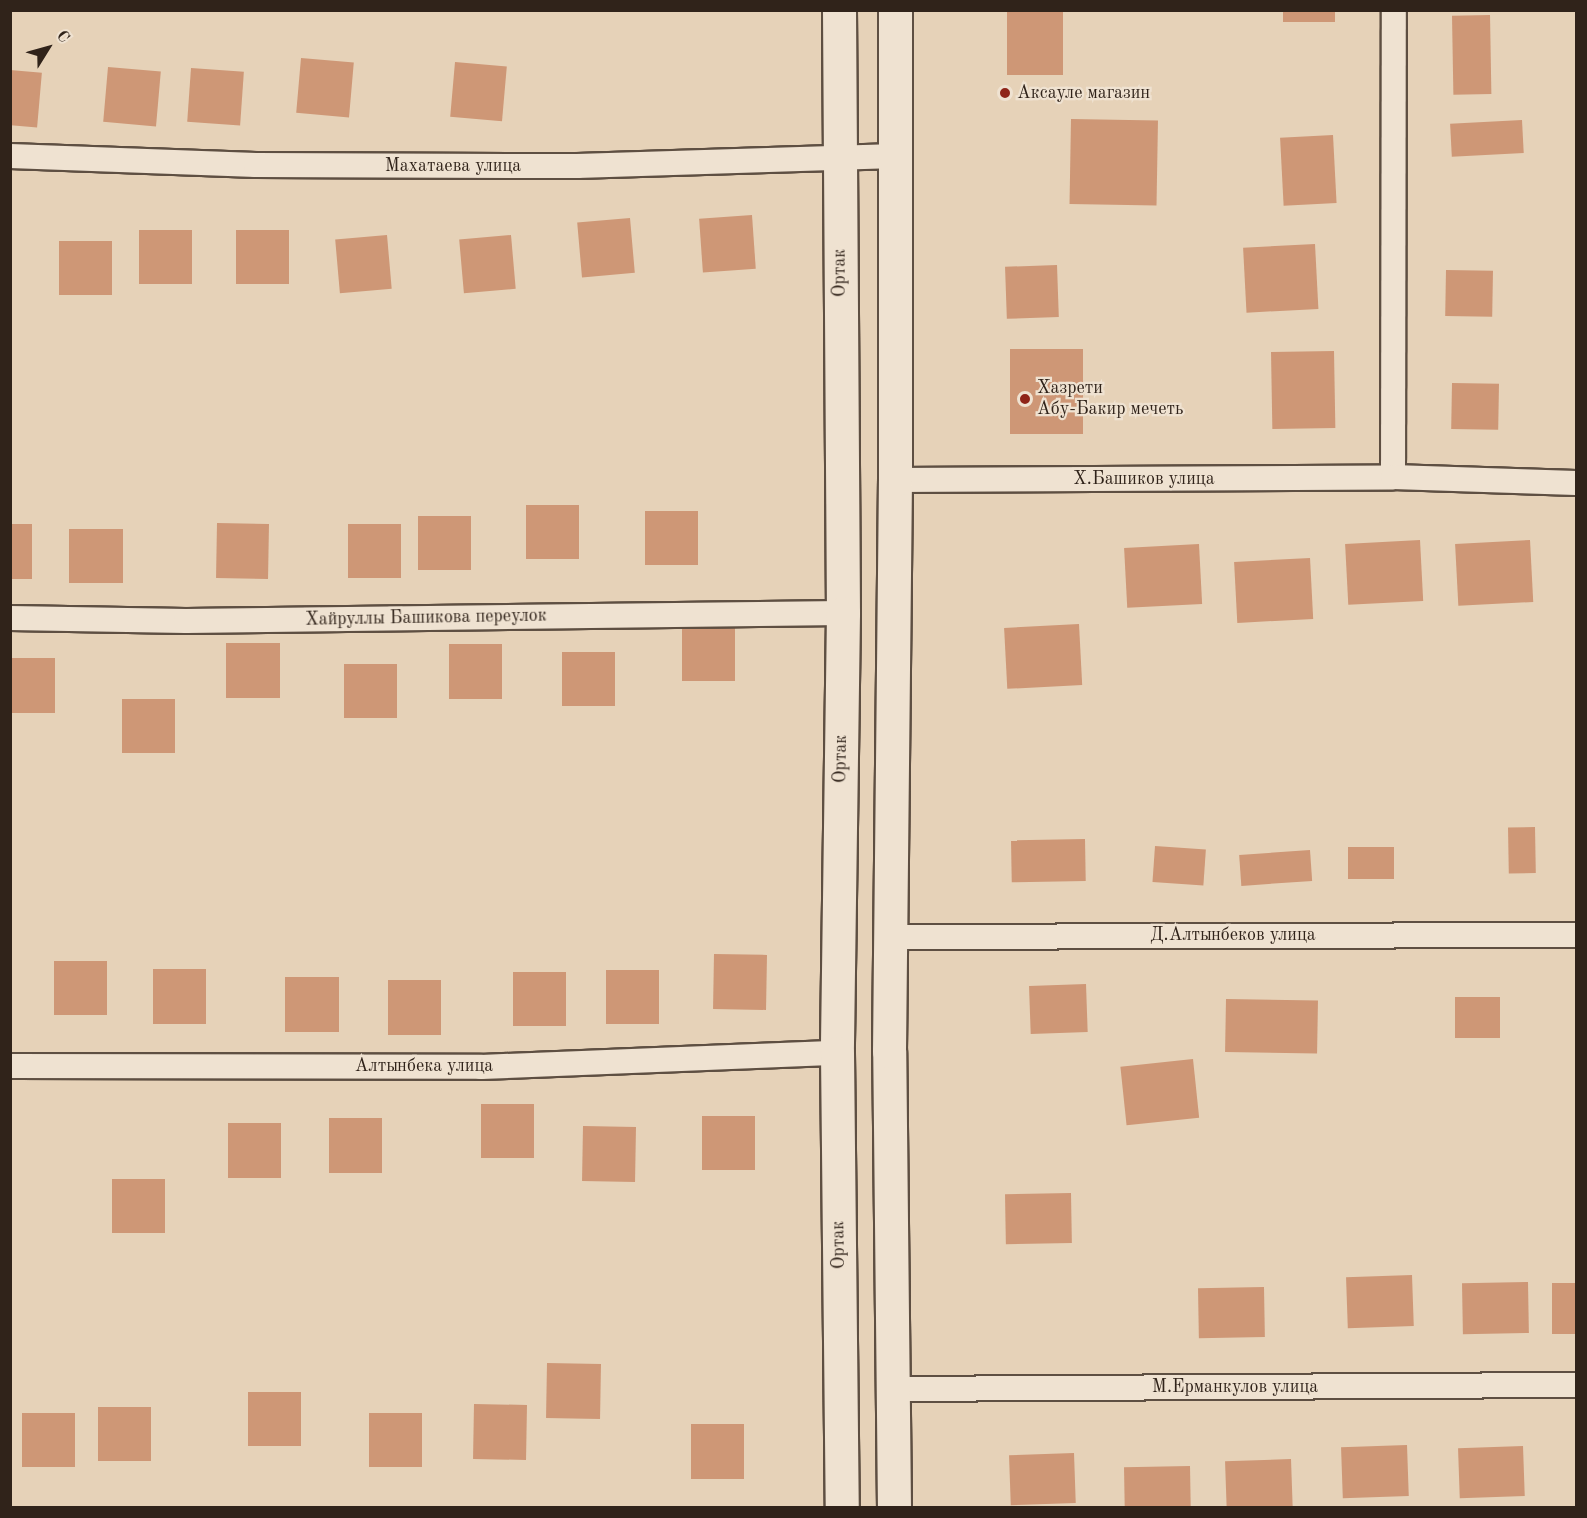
<!DOCTYPE html>
<html>
<head>
<meta charset="utf-8">
<style>
	body { margin:0 }
	#map { position:relative; width:1587px; height:1518px; overflow:hidden; background:#e6d2b8; font-family:"Old Standard TT",serif }
	div>[style] { position:absolute }
	[style*='--x'] { left:calc(var(--x)*1px); top:calc(var(--y)*1px); width:calc(var(--w)*1px); rotate:calc(var(--a)*1deg) }
	.building>* { inset:0; background:#ce9776; transform-origin:0 0 }
	.roads { filter:drop-shadow(2px 0 #5e4f42) drop-shadow(-2px 0 #5e4f42) drop-shadow(0 2px #5e4f42) drop-shadow(0 -2px #5e4f42) }
	.street>* { height:24px; margin:-12px; padding:0 12px; transform-origin:12px; border-radius:12px; background:#efe2d1 }
	.secondary>* { height:33px; margin:-16.5px; padding:0 16.5px; transform-origin:16.5px; border-radius:16.5px; background:#efe2d1 }
	.dots>* { width:16px; height:16px; translate:-50% -50%; box-sizing:border-box; border:3px solid #efe2d1; border-radius:50% }
	span { translate:-50% -50%; white-space:nowrap; text-align:center; line-height:1.15; -webkit-text-stroke:4.5px #efe2d1; paint-order:stroke }
	.poi-label { font-size:18px; color:#30231a }
	.left { translate:0 -50%; text-align:left }
	.street-label { font-size:18px; color:#30231a }
	.frame { position:absolute; inset:0; border:12px solid #30231a; pointer-events:none }
	.north { position:absolute; left:18px; top:18px; width:60px; height:60px; -webkit-text-stroke:4px #efe2d1; paint-order:stroke; rotate:53deg; font-size:16px; font-weight:700; line-height:24px; text-align:center; color:#30231a }
	.north::after { content:''; display:block; margin:auto; width:21px; height:27px; background:#30231a; clip-path:polygon(50% 0,100% 100%,50% 72%,0 100%) }
</style>
</head>
<body>
<div id="map">
	<div class="building">
		<div style="left:1007px;top:10px;width:56px;height:65px"></div>
		<div style="left:1283px;top:10px;width:52px;height:12px"></div>
		<div style="left:1490px;top:15px;width:79px;height:38px;rotate:89deg"></div>
		<div style="left:301px;top:58px;width:53px;height:55px;rotate:5deg"></div>
		<div style="left:455px;top:62px;width:52px;height:55px;rotate:5deg"></div>
		<div style="left:108px;top:67px;width:53px;height:55px;rotate:5deg"></div>
		<div style="left:191px;top:68px;width:53px;height:54px;rotate:4deg"></div>
		<div style="left:10px;top:70px;width:32px;height:55px;rotate:5deg"></div>
		<div style="left:1071px;top:119px;width:87px;height:85px;rotate:1deg"></div>
		<div style="left:1522px;top:120px;width:33px;height:72px;rotate:87deg"></div>
		<div style="left:1333px;top:135px;width:68px;height:53px;rotate:87deg"></div>
		<div style="left:752px;top:215px;width:54px;height:53px;rotate:86deg"></div>
		<div style="left:630px;top:218px;width:55px;height:53px;rotate:85deg"></div>
		<div style="left:139px;top:230px;width:53px;height:54px"></div>
		<div style="left:236px;top:230px;width:53px;height:54px"></div>
		<div style="left:387px;top:235px;width:54px;height:52px;rotate:85deg"></div>
		<div style="left:511px;top:235px;width:54px;height:52px;rotate:85deg"></div>
		<div style="left:59px;top:241px;width:53px;height:54px"></div>
		<div style="left:1315px;top:244px;width:65px;height:72px;rotate:87deg"></div>
		<div style="left:1057px;top:265px;width:52px;height:52px;rotate:88deg"></div>
		<div style="left:1446px;top:270px;width:47px;height:46px;rotate:1deg"></div>
		<div style="left:1010px;top:349px;width:73px;height:85px"></div>
		<div style="left:1334px;top:351px;width:77px;height:63px;rotate:89deg"></div>
		<div style="left:1452px;top:383px;width:47px;height:46px;rotate:1deg"></div>
		<div style="left:526px;top:505px;width:53px;height:54px"></div>
		<div style="left:645px;top:511px;width:53px;height:54px"></div>
		<div style="left:418px;top:516px;width:53px;height:54px"></div>
		<div style="left:217px;top:523px;width:52px;height:55px;rotate:1deg"></div>
		<div style="left:10px;top:524px;width:22px;height:55px"></div>
		<div style="left:348px;top:524px;width:53px;height:54px"></div>
		<div style="left:69px;top:529px;width:54px;height:54px"></div>
		<div style="left:1420px;top:540px;width:61px;height:75px;rotate:87deg"></div>
		<div style="left:1530px;top:540px;width:62px;height:75px;rotate:87deg"></div>
		<div style="left:1199px;top:544px;width:60px;height:75px;rotate:87deg"></div>
		<div style="left:1310px;top:558px;width:61px;height:76px;rotate:87deg"></div>
		<div style="left:1079px;top:624px;width:61px;height:75px;rotate:87deg"></div>
		<div style="left:682px;top:627px;width:53px;height:54px"></div>
		<div style="left:226px;top:643px;width:54px;height:55px"></div>
		<div style="left:449px;top:644px;width:53px;height:55px"></div>
		<div style="left:562px;top:652px;width:53px;height:54px"></div>
		<div style="left:10px;top:658px;width:45px;height:55px"></div>
		<div style="left:344px;top:664px;width:53px;height:54px"></div>
		<div style="left:122px;top:699px;width:53px;height:54px"></div>
		<div style="left:1535px;top:827px;width:46px;height:27px;rotate:89deg"></div>
		<div style="left:1085px;top:839px;width:42px;height:74px;rotate:89deg"></div>
		<div style="left:1155px;top:846px;width:51px;height:36px;rotate:4deg"></div>
		<div style="left:1348px;top:847px;width:46px;height:32px"></div>
		<div style="left:1310px;top:850px;width:31px;height:71px;rotate:86deg"></div>
		<div style="left:714px;top:954px;width:53px;height:55px;rotate:1deg"></div>
		<div style="left:54px;top:961px;width:53px;height:54px"></div>
		<div style="left:153px;top:969px;width:53px;height:55px"></div>
		<div style="left:606px;top:970px;width:53px;height:54px"></div>
		<div style="left:513px;top:972px;width:53px;height:54px"></div>
		<div style="left:285px;top:977px;width:54px;height:55px"></div>
		<div style="left:388px;top:980px;width:53px;height:55px"></div>
		<div style="left:1086px;top:984px;width:48px;height:57px;rotate:88deg"></div>
		<div style="left:1455px;top:997px;width:45px;height:41px"></div>
		<div style="left:1226px;top:999px;width:92px;height:53px;rotate:1deg"></div>
		<div style="left:1193px;top:1059px;width:59px;height:73px;rotate:84deg"></div>
		<div style="left:481px;top:1104px;width:53px;height:54px"></div>
		<div style="left:702px;top:1116px;width:53px;height:54px"></div>
		<div style="left:329px;top:1118px;width:53px;height:55px"></div>
		<div style="left:228px;top:1123px;width:53px;height:55px"></div>
		<div style="left:583px;top:1126px;width:53px;height:55px;rotate:1deg"></div>
		<div style="left:112px;top:1179px;width:53px;height:54px"></div>
		<div style="left:1071px;top:1193px;width:50px;height:66px;rotate:89deg"></div>
		<div style="left:1412px;top:1275px;width:51px;height:66px;rotate:88deg"></div>
		<div style="left:1528px;top:1282px;width:51px;height:66px;rotate:89deg"></div>
		<div style="left:1576px;top:1283px;width:51px;height:24px;rotate:90deg"></div>
		<div style="left:1264px;top:1287px;width:50px;height:66px;rotate:89deg"></div>
		<div style="left:547px;top:1363px;width:54px;height:55px;rotate:1deg"></div>
		<div style="left:248px;top:1392px;width:53px;height:54px"></div>
		<div style="left:474px;top:1404px;width:53px;height:55px;rotate:1deg"></div>
		<div style="left:98px;top:1407px;width:53px;height:54px"></div>
		<div style="left:22px;top:1413px;width:53px;height:54px"></div>
		<div style="left:369px;top:1413px;width:53px;height:54px"></div>
		<div style="left:691px;top:1424px;width:53px;height:55px"></div>
		<div style="left:1407px;top:1445px;width:51px;height:66px;rotate:88deg"></div>
		<div style="left:1523px;top:1446px;width:50px;height:65px;rotate:88deg"></div>
		<div style="left:1074px;top:1453px;width:50px;height:65px;rotate:88deg"></div>
		<div style="left:1291px;top:1459px;width:49px;height:66px;rotate:88deg"></div>
		<div style="left:1190px;top:1466px;width:42px;height:66px;rotate:89deg"></div>
	</div>
	<div class="roads">
		<div class="street">
			<div style="--x:10;--y:156;--w:246;--a:2.1"></div>
			<div style="--x:256;--y:165;--w:321;--a:0.2"></div>
			<div style="--x:577;--y:166;--w:319;--a:-1.8"></div>
			<div style="--x:1393;--y:477;--w:467;--a:-89.9"></div>
			<div style="--x:895;--y:480;--w:498;--a:-0.3"></div>
			<div style="--x:1393;--y:477;--w:183;--a:1.9"></div>
			<div style="--x:10;--y:618;--w:176;--a:1"></div>
			<div style="--x:186;--y:621;--w:657;--a:-0.7"></div>
			<div style="--x:890;--y:937;--w:686;--a:-0.17"></div>
			<div style="--x:10;--y:1066;--w:471;--a:0.1"></div>
			<div style="--x:481;--y:1067;--w:356;--a:-2.3"></div>
			<div style="--x:893;--y:1389;--w:683;--a:-0.34"></div>
		</div>
		<div class="secondary">
			<div style="--x:839;--y:10;--w:603;--a:89.62"></div>
			<div style="--x:843;--y:613;--w:440;--a:90.8"></div>
			<div style="--x:837;--y:1053;--w:455;--a:89.4"></div>
			<div style="--x:894;--y:1508;--w:457;--a:-90.6"></div>
			<div style="--x:889;--y:1051;--w:571;--a:-89.4"></div>
			<div style="--x:895;--y:480;--w:470;--a:-90"></div>
		</div>
	</div>
	<div class="dots">
		<div style="left:1005px;top:93px;background:#8f2418"></div>
		<div style="left:1025px;top:399px;background:#8f2418"></div>
	</div>
	<div class="poi-label">
		<span class="left" style="left:1017px;top:93px">Аксауле магазин</span>
		<span class="left" style="left:1037px;top:399px">Хазрети<br>Абу-Бакир мечеть</span>
	</div>
	<div class="street-label">
		<span style="left:453px;top:166px">Махатаева улица</span>
		<span style="left:840px;top:273px;rotate:-90deg">Ортак</span>
		<span style="left:1144px;top:479px">Х.Башиков улица</span>
		<span style="left:426px;top:618px;rotate:-1deg">Хайруллы Башикова переулок</span>
		<span style="left:841px;top:759px;rotate:-89deg">Ортак</span>
		<span style="left:1233px;top:935px">Д.Алтынбеков улица</span>
		<span style="left:424px;top:1066px">Алтынбека улица</span>
		<span style="left:839px;top:1245px;rotate:-91deg">Ортак</span>
		<span style="left:1235px;top:1387px">М.Ерманкулов улица</span>
	</div>
	<div class="frame"></div>
	<div class="north">С</div>
</div>
</body>
</html>
